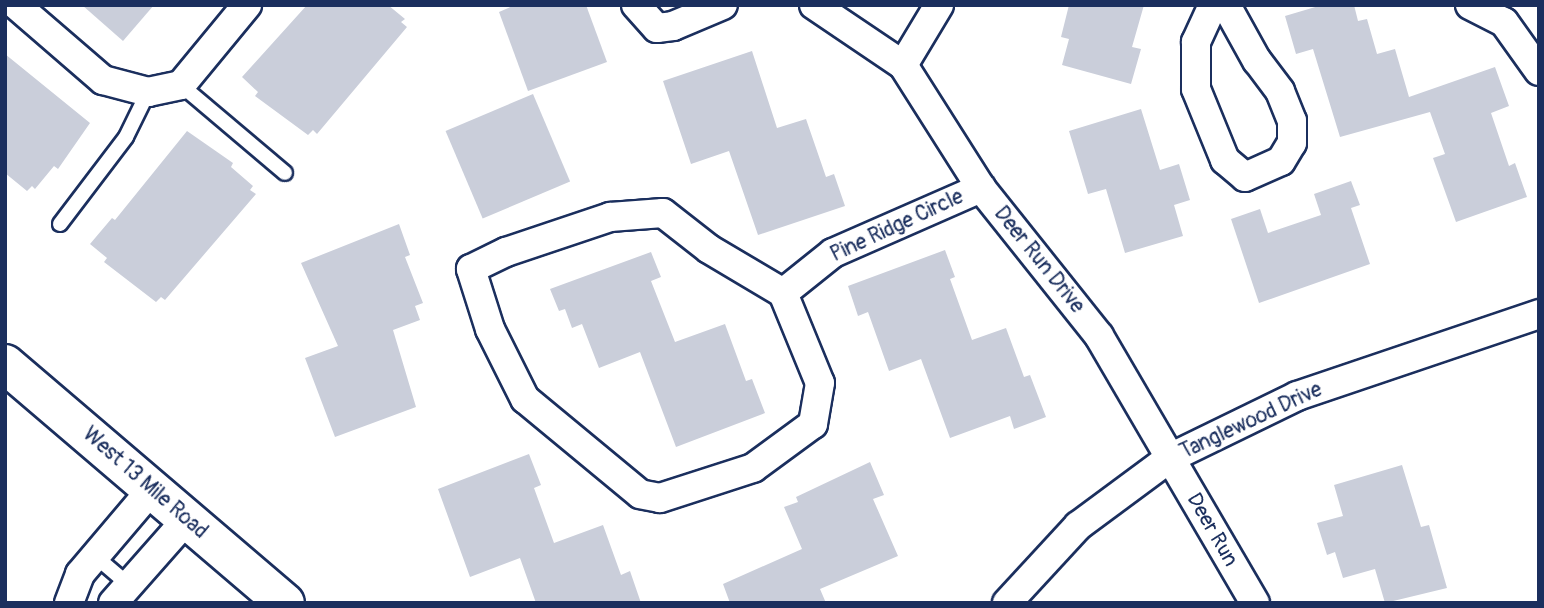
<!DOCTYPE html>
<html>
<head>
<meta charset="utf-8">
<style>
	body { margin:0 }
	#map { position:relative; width:1544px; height:608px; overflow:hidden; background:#fff; font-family:Pangolin,sans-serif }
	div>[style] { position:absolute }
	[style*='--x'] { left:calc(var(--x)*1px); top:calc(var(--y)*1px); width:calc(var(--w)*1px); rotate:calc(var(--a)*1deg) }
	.building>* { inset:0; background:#caceda; transform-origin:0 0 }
	.roads { filter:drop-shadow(2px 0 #1b2f5e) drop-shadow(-2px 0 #1b2f5e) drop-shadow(0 2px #1b2f5e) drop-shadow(0 -2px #1b2f5e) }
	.lane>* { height:14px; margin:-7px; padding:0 7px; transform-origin:7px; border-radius:7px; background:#fff }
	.street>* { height:28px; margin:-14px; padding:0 14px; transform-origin:14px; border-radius:14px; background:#fff }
	.secondary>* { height:38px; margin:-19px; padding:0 19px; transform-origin:19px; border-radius:19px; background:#fff }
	span { translate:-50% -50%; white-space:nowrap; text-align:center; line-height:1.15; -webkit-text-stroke:5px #fff; paint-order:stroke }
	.street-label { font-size:21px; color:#1b2f5e }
	.frame { position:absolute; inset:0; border:7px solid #1b2f5e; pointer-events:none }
</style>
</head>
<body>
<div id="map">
	<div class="building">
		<div style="clip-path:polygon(82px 5px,154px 5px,123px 41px)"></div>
		<div style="clip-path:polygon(307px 5px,388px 5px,405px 19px,401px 22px,407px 27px,317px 134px,313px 130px,308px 135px,255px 96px,258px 92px,242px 77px)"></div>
		<div style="clip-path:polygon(515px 5px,586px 5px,607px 62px,528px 91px,499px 12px)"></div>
		<div style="clip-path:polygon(1069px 5px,1144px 5px,1132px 47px,1141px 49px,1131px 84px,1062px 65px,1069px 39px,1061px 37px)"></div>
		<div style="clip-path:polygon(1322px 5px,1354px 5px,1358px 21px,1367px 19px,1377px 54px,1395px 49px,1409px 97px,1495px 67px,1509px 106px,1491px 113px,1509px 166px,1515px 163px,1527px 197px,1456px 222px,1433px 158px,1445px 154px,1430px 112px,1340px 137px,1313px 49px,1296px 54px,1285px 16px)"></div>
		<div style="clip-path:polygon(752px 51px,777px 128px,806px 119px,826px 177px,834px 174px,845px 206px,758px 235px,729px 151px,691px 164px,663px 81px)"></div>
		<div style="clip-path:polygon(5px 54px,90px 123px,58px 169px,54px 166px,35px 189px,32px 186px,27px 191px,5px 173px)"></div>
		<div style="left:533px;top:94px;width:95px;height:95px;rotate:67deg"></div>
		<div style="clip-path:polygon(1141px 109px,1160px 170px,1179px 164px,1190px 200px,1174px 205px,1183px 236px,1125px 253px,1106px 189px,1088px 194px,1069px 131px)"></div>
		<div style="clip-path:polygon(187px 131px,233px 163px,231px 167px,253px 186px,250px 190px,256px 194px,165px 300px,161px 297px,156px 302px,104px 262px,107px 258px,90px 244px,112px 218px,115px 220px)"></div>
		<div style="clip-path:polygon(1351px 181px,1360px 205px,1351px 208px,1370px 264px,1259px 303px,1231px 219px,1260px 209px,1268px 233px,1321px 215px,1314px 194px)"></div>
		<div style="clip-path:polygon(399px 224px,410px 255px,405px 257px,423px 303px,415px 306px,420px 320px,393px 330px,416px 407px,335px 437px,305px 358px,338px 346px,301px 263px)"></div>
		<div style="clip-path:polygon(945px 250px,955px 277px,950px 279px,972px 340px,1006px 328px,1024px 377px,1030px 375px,1046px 417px,1014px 429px,1010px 416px,950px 438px,921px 359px,889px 371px,868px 312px,858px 316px,848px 286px)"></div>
		<div style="clip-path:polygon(651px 252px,661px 277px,651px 281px,675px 342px,725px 324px,746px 381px,752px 379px,765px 413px,676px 447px,640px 352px,599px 368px,582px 324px,572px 328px,565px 309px,559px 311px,550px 289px)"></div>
		<div style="clip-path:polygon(529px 454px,541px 485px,534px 488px,554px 543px,603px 525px,621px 575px,630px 571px,641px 603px,536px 603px,520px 558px,470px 577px,438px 489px)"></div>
		<div style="clip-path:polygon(870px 462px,884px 495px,873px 499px,898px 556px,820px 589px,826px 603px,730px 603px,723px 584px,802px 549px,784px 507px,798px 502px,796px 497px)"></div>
		<div style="clip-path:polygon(1402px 465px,1421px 527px,1429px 525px,1447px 588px,1385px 603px,1375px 569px,1343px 578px,1335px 552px,1327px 555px,1317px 523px,1343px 516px,1334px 485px)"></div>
	</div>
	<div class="roads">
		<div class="lane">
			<div style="--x:181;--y:85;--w:136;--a:40.2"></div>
			<div style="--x:60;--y:224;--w:109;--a:-52.8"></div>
			<div style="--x:126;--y:137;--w:50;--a:-63.9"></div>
			<div style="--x:95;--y:556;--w:45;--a:40.5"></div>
		</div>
		<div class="street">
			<div style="--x:16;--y:5;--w:115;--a:40.8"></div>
			<div style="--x:103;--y:80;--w:47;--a:14.9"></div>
			<div style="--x:148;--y:92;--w:34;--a:-12"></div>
			<div style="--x:181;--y:85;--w:104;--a:-50.5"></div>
			<div style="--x:636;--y:5;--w:31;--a:48"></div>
			<div style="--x:657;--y:28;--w:16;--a:-7"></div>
			<div style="--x:673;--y:26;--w:54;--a:-22.8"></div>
			<div style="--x:814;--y:5;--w:107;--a:34"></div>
			<div style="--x:903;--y:65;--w:146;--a:57.6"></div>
			<div style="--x:981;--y:188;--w:189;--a:51.4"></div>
			<div style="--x:1099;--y:336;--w:309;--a:59.7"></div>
			<div style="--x:1213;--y:5;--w:41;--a:114.7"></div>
			<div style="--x:1196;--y:42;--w:47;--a:90"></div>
			<div style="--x:1196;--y:89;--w:77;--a:67.8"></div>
			<div style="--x:1225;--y:160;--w:26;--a:40"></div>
			<div style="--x:1245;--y:177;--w:39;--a:-24"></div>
			<div style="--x:1281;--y:161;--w:21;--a:-59"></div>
			<div style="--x:1292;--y:143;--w:22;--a:-90"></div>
			<div style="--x:1292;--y:121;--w:32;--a:-112"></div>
			<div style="--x:1280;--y:91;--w:38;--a:-127"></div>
			<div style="--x:1257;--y:61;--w:64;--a:-119"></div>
			<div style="--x:1470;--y:5;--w:38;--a:27"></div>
			<div style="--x:1504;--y:22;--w:60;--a:54.5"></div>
			<div style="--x:903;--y:65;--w:70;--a:-59"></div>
			<div style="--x:783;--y:293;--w:97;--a:67.7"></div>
			<div style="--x:820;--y:383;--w:42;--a:99.7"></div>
			<div style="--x:813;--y:424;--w:74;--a:143.7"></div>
			<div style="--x:753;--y:468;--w:98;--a:162.1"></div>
			<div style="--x:660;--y:498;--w:20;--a:-169"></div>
			<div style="--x:640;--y:494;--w:149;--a:-140.4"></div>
			<div style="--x:525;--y:399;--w:78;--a:-116.6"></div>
			<div style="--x:490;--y:329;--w:63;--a:-107.6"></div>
			<div style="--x:471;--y:269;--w:39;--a:-26"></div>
			<div style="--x:506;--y:252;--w:110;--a:-18.6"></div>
			<div style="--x:610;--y:217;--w:53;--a:-4.3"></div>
			<div style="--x:663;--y:213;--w:58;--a:38"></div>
			<div style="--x:709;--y:249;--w:86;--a:30.7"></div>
			<div style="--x:783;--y:293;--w:64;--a:-38.7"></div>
			<div style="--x:833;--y:253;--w:162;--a:-23.7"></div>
			<div style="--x:69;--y:603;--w:31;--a:-69"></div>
			<div style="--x:80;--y:574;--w:111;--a:-49.7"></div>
			<div style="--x:113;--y:603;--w:112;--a:-48.6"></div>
			<div style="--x:1007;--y:603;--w:105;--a:-47.3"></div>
			<div style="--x:1078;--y:526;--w:114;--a:-36.5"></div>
			<div style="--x:1170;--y:458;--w:141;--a:-26"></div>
			<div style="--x:1297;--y:396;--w:256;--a:-18.7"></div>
		</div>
		<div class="secondary">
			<div style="--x:5;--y:364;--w:368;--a:40.5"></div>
		</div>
	</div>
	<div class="street-label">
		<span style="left:897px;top:226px;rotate:-25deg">Pine Ridge Circle</span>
		<span style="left:1039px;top:260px;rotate:51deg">Deer Run Drive</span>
		<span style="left:1251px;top:421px;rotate:-25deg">Tanglewood Drive</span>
		<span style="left:145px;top:483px;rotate:41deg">West 13 Mile Road</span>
		<span style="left:1212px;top:530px;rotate:60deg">Deer Run</span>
	</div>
	<div class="frame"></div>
</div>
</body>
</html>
